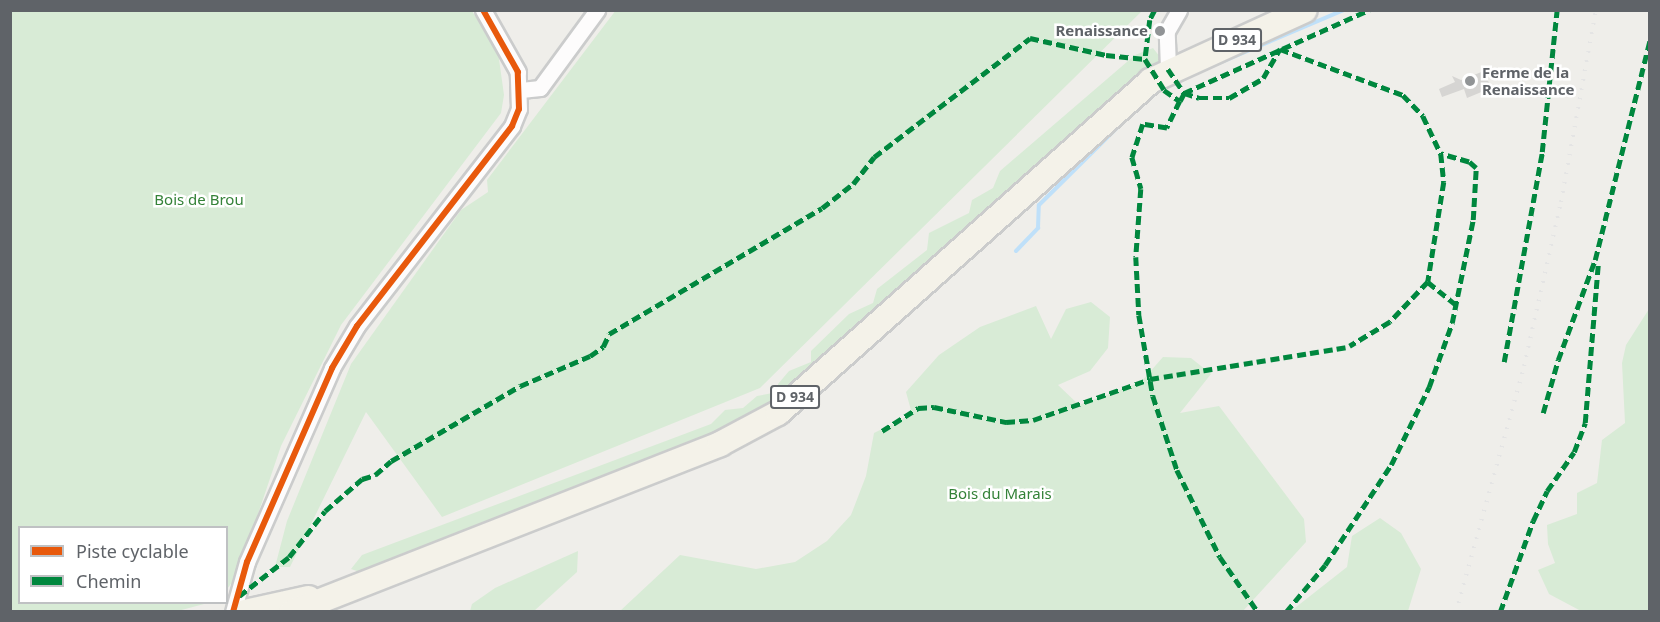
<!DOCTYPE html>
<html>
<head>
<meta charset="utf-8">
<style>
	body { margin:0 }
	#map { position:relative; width:1660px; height:622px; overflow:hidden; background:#efeeea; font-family:"Noto Sans",sans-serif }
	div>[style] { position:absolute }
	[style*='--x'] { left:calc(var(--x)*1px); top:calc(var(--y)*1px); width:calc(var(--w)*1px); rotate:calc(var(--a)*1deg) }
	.green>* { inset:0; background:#d8ebd6 }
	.stream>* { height:4px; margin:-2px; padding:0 2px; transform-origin:2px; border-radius:2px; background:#bfe0f9 }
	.building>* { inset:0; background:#d6d5d3 }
	.roads { filter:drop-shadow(2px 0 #cbcccc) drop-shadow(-2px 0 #cbcccc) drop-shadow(0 2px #cbcccc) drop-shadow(0 -2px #cbcccc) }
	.street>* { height:15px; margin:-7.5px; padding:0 7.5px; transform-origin:7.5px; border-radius:7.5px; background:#fdfcfc }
	.primary>* { height:24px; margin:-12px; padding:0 12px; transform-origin:12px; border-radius:12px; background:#f4f2e9 }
	.rail>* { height:4px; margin-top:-2px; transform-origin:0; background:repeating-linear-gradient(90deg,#e4e4e4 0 1.5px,transparent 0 9.5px) }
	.quiet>* { height:4.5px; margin-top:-2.25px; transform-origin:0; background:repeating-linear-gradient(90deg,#00873e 0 9px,transparent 0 13.5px) }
	.cycleway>* { height:6px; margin:-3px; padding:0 3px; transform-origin:3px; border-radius:3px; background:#e8590c }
	.dots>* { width:16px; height:16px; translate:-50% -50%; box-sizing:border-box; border:3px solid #fff; border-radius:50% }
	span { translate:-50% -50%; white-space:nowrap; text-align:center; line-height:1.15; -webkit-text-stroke:5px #fff; paint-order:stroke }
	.shield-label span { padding:2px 4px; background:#fff; border:2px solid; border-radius:4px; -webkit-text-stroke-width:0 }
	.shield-label { font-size:14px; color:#5f6368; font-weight:700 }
	.poi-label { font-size:15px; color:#5f6368; font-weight:700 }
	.right { translate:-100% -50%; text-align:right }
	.left { translate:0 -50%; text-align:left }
	.park-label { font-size:15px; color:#348238 }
	.frame { position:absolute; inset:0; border:12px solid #5f6368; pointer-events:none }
	.legend { position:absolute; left:18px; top:526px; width:210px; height:78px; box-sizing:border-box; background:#fff; border:2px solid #bfc1c3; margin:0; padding:8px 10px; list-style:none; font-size:18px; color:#5f6368 }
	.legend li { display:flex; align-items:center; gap:12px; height:30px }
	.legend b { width:30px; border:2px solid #bfc1c3 }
</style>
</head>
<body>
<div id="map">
	<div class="green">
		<div style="clip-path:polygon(616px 10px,1142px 11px,760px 388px,442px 517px,366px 412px,290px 567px,275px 567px,287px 521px,351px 364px,461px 210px,488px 192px,487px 180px)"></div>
		<div style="clip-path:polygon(10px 11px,472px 11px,498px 52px,504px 95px,501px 113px,341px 325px,281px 446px,237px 576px,227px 589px,226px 528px,20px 528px,20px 602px,204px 604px,174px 612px,11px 611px)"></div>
		<div style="clip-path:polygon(1153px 48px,1160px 57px,1155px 69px,794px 391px,740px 425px,366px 574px,351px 569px,362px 555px,711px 424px,725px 410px,743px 408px,757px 396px,778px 392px,778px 384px,789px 371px,811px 362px,811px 351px,849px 314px,873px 303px,877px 289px,927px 250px,929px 233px,969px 213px,972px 200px,993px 188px,1000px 171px,1135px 55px)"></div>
		<div style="clip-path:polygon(1091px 302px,1110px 317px,1108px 348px,1090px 371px,1058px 385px,1079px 405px,1141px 382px,1163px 357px,1191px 358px,1211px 374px,1180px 413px,1219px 406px,1304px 519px,1306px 542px,1243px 611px,620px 611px,680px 555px,756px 569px,795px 562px,827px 541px,851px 515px,866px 476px,874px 433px,912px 414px,906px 392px,939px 355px,980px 327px,1036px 306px,1051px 339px,1066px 309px)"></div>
		<div style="clip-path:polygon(1649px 309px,1649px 611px,1581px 611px,1549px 594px,1538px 570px,1555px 563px,1548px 544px,1547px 525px,1577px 514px,1577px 493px,1597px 483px,1602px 440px,1625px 423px,1622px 363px,1626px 345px)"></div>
		<div style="clip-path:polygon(1380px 518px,1401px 533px,1421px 569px,1408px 611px,1291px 611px,1347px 567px,1352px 536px)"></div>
		<div style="clip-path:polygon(578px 551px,577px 572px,534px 611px,470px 611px,472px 604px,495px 588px)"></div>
	</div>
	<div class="stream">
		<div style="--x:1193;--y:74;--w:164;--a:-23"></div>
		<div style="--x:1016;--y:251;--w:32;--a:-46"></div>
		<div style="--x:1038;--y:228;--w:23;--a:-88"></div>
		<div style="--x:1039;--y:205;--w:136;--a:-44.7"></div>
	</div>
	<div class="building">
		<div style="clip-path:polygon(1484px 71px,1491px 88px,1467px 98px,1464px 89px,1442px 97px,1439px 89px,1455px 82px,1452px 76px,1461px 80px)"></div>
	</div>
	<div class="roads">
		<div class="street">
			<div style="--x:1168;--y:69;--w:38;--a:-92"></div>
			<div style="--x:1167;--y:31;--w:24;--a:-60"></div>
			<div style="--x:521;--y:90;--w:19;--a:-6"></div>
			<div style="--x:540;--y:88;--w:97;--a:-53.8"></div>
			<div style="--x:233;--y:612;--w:52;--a:-74.4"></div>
			<div style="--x:247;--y:562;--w:212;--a:-66.3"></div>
			<div style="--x:332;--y:368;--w:49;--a:-59.2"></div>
			<div style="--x:357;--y:326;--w:253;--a:-52.2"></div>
			<div style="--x:512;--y:126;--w:18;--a:-68"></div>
			<div style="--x:519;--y:109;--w:37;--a:-92"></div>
			<div style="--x:518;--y:72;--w:71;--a:-119.4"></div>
		</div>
		<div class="primary">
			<div style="--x:245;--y:612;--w:65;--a:-12.5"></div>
			<div style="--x:292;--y:612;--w:460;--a:-21.4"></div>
			<div style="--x:720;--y:444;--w:66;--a:-28.1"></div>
			<div style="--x:778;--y:413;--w:499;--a:-41.7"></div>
			<div style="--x:1150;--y:81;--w:170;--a:-24.6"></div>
		</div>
	</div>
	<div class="rail">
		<div style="--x:1456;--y:612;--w:255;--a:-74.5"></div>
		<div style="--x:1524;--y:366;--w:168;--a:-77.3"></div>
		<div style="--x:1561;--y:202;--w:195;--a:-79.7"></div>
	</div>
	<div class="quiet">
		<div style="--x:1155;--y:10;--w:11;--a:117"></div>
		<div style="--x:1150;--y:20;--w:39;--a:97"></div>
		<div style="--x:1145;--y:59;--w:36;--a:58"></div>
		<div style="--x:1164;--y:90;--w:19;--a:35"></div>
		<div style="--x:1180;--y:101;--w:9;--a:-63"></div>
		<div style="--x:1184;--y:93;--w:203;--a:-24.2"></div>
		<div style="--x:1168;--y:69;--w:29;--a:56"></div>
		<div style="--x:1184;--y:93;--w:16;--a:18"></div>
		<div style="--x:1199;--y:98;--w:30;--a:0"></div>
		<div style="--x:1229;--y:98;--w:39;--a:-30"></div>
		<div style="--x:1263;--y:78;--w:34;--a:-60"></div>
		<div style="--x:1280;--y:49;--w:131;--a:20.5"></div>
		<div style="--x:1403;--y:95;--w:29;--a:46"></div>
		<div style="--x:1423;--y:116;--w:42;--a:64.7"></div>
		<div style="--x:1441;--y:154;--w:28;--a:84"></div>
		<div style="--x:1444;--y:182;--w:101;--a:99.1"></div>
		<div style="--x:1428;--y:282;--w:55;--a:133.5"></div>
		<div style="--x:1390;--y:322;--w:47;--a:149"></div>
		<div style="--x:1180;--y:101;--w:30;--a:116"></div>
		<div style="--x:1167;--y:128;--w:24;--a:-171"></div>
		<div style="--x:1143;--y:124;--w:35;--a:108"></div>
		<div style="--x:1132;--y:157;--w:33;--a:74"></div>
		<div style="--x:1141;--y:189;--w:68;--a:94.2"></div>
		<div style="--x:1136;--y:257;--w:58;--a:87"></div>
		<div style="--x:1139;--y:315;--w:82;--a:80.2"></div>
		<div style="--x:1153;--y:396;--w:78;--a:72"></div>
		<div style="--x:1177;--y:470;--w:97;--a:63.7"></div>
		<div style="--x:1220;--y:557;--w:67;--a:55.4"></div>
		<div style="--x:1428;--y:282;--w:36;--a:39"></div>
		<div style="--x:1504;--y:362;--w:213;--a:-79.7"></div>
		<div style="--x:1542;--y:152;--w:143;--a:-84"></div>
		<div style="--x:1543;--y:413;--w:55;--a:-74.2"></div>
		<div style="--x:1558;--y:360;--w:107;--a:-69.7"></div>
		<div style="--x:1595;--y:260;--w:228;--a:-76"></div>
		<div style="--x:882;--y:431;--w:43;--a:-32.6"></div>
		<div style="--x:918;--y:408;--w:16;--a:-4"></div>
		<div style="--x:934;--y:407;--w:74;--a:11.8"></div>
		<div style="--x:1006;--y:422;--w:27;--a:-4"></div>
		<div style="--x:1033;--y:420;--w:124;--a:-19.3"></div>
		<div style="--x:1150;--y:379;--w:200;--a:-9.2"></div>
		<div style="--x:239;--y:596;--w:63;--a:-38"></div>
		<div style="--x:289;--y:557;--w:58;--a:-52"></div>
		<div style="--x:325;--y:511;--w:49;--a:-40.9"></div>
		<div style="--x:362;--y:479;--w:14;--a:-17"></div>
		<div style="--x:375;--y:475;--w:21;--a:-41"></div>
		<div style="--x:391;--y:461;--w:149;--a:-30.2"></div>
		<div style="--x:520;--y:386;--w:76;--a:-23.2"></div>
		<div style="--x:590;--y:356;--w:16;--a:-35"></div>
		<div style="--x:603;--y:347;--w:14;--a:-65"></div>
		<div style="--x:609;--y:334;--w:247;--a:-30.6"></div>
		<div style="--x:822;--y:208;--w:39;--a:-38"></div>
		<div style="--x:853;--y:184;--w:34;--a:-52"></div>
		<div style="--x:874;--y:157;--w:196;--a:-37.3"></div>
		<div style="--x:1030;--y:38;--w:78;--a:12.6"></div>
		<div style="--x:1106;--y:55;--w:39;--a:6"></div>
		<div style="--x:1286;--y:612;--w:61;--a:-50.3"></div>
		<div style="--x:1325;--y:565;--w:120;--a:-56.6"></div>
		<div style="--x:1391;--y:465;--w:87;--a:-64"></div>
		<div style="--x:1429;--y:387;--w:68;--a:-70.2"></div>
		<div style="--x:1452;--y:323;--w:105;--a:-78.5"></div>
		<div style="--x:1473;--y:220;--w:52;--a:-86.7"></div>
		<div style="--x:1476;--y:168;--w:9;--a:-139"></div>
		<div style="--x:1469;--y:162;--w:29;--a:-164"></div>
		<div style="--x:1500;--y:612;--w:97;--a:-70.1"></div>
		<div style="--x:1533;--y:521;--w:33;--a:-65"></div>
		<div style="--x:1547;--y:491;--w:47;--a:-55.3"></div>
		<div style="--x:1574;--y:452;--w:31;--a:-69"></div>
		<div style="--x:1585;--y:423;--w:159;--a:-85.3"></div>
	</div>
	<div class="cycleway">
		<div style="--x:233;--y:612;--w:52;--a:-74.4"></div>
		<div style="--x:247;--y:562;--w:212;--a:-66.3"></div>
		<div style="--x:332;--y:368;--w:49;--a:-59.2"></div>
		<div style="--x:357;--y:326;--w:253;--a:-52.2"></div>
		<div style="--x:512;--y:126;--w:18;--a:-68"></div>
		<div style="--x:519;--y:109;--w:37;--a:-92"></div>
		<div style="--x:518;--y:72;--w:71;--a:-119.4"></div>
	</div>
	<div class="dots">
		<div style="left:1160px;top:31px;background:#919496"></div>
		<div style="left:1470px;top:81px;background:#919496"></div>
	</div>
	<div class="shield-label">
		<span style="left:1237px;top:40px">D 934</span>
		<span style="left:795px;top:397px">D 934</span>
	</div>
	<div class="poi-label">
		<span class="right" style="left:1148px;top:31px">Renaissance</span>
		<span class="left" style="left:1482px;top:81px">Ferme de la<br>Renaissance</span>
	</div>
	<div class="park-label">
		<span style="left:199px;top:200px">Bois de Brou</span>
		<span style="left:1000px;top:494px">Bois du Marais</span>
	</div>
	<div class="frame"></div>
	<ul class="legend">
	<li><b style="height:8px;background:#e8590c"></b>Piste cyclable</li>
	<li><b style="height:8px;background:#00873e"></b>Chemin</li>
	</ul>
</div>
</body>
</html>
